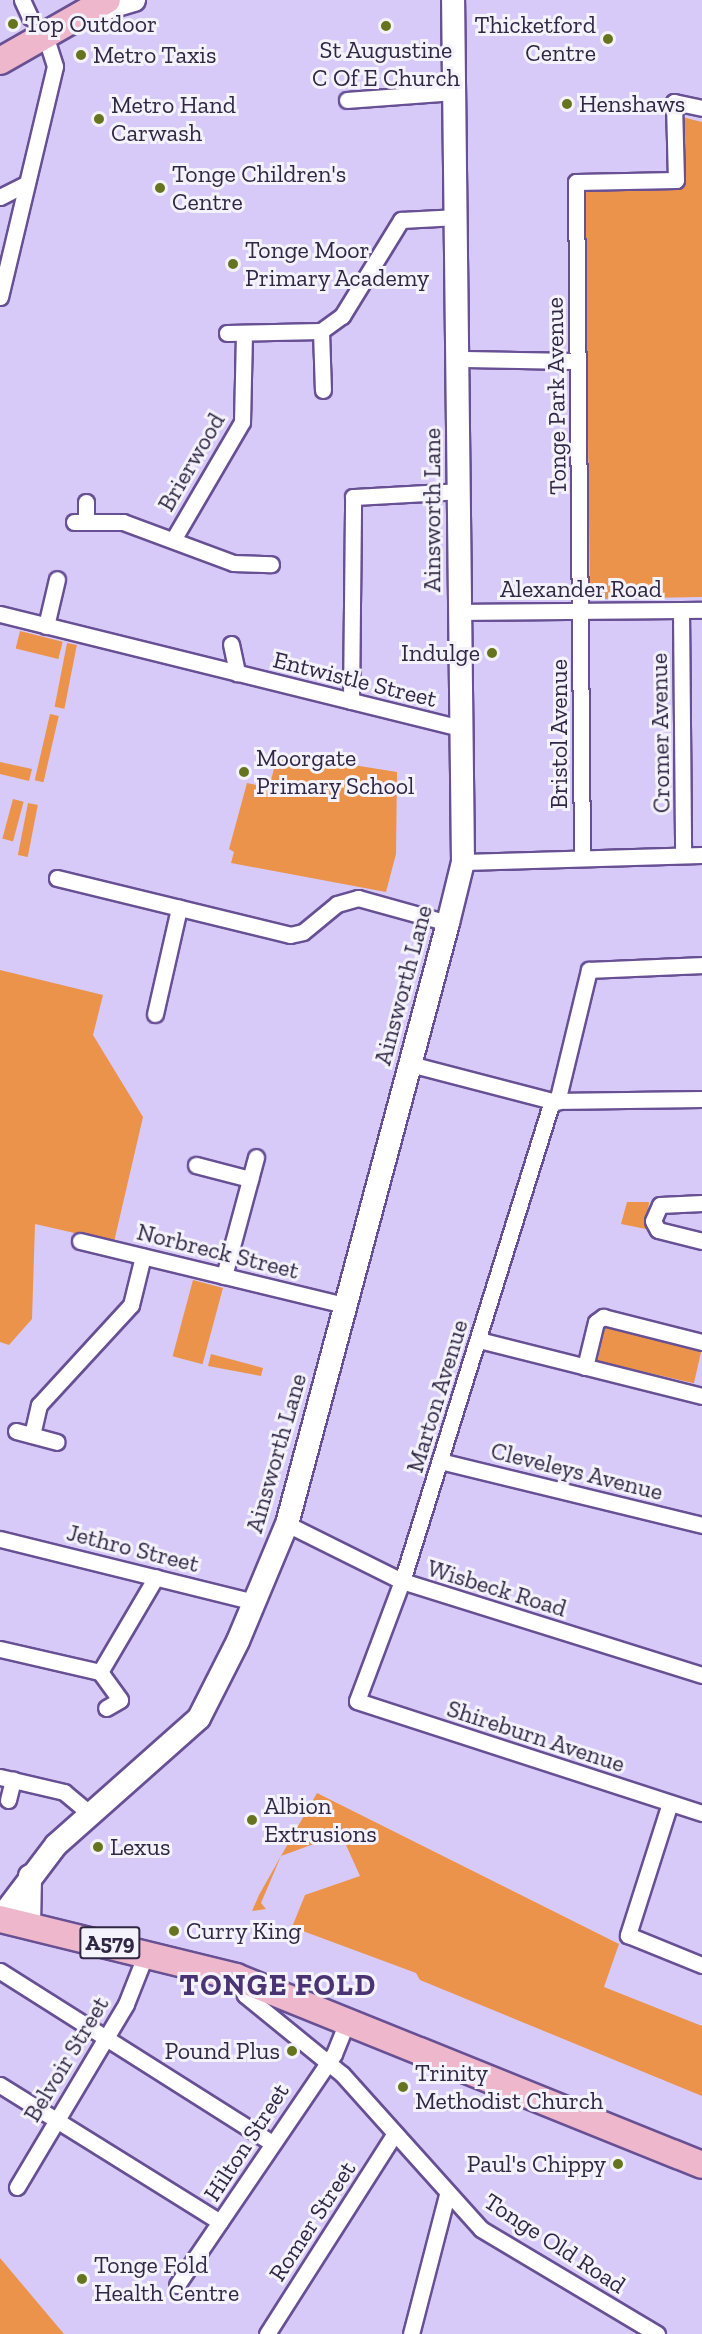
<!DOCTYPE html>
<html>
<head>
<meta charset="utf-8">
<style>
	body { margin:0 }
	#map { position:relative; width:702px; height:2334px; overflow:hidden; background:#d7caf8; font-family:"Zilla Slab",serif }
	div>[style] { position:absolute }
	[style*='--x'] { left:calc(var(--x)*1px); top:calc(var(--y)*1px); width:calc(var(--w)*1px); rotate:calc(var(--a)*1deg) }
	.green>* { inset:0; background:#eb934b; transform-origin:0 0 }
	.roads { filter:drop-shadow(2px 0 #675093) drop-shadow(-2px 0 #675093) drop-shadow(0 2px #675093) drop-shadow(0 -2px #675093) }
	.minor>* { height:15px; margin:-7.5px; padding:0 7.5px; transform-origin:7.5px; border-radius:7.5px; background:#fff }
	.secondary>* { height:22px; margin:-11px; padding:0 11px; transform-origin:11px; border-radius:11px; background:#fff }
	.primary>* { height:26px; margin:-13px; padding:0 13px; transform-origin:13px; border-radius:13px; background:#eeb7cb }
	.dots>* { width:16px; height:16px; translate:-50% -50%; box-sizing:border-box; border:3px solid #f4f2fa; border-radius:50% }
	span { translate:-50% -50%; white-space:nowrap; text-align:center; line-height:1.15; -webkit-text-stroke:6px #f4f2fa; paint-order:stroke }
	.shield-label span { padding:2px 4px; background:#f4f2fa; border:2px solid; border-radius:4px; -webkit-text-stroke-width:0 }
	.shield-label { font-size:22px; color:#302744; font-weight:700 }
	.poi-label { font-size:24px; color:#302744 }
	.left { translate:0 -50%; text-align:left }
	.right { translate:-100% -50%; text-align:right }
	.street-label { font-size:24px; color:#302744 }
	.district-label { font-size:30px; color:#4a3373; font-weight:700; letter-spacing:1.5px }
</style>
</head>
<body>
<div id="map">
	<div class="green">
		<div style="clip-path:polygon(678px 116px,702px 122px,702px 597px,590px 599px,585px 188px,680px 186px)"></div>
		<div style="left:20px;top:631px;width:44px;height:18px;rotate:14deg"></div>
		<div style="left:67px;top:643px;width:10px;height:65px;rotate:11deg"></div>
		<div style="left:50px;top:714px;width:9px;height:68px;rotate:13deg"></div>
		<div style="clip-path:polygon(278px 753px,397px 772px,396px 854px,386px 892px,231px 863px,234px 852px,229px 849px,247px 783px,269px 788px)"></div>
		<div style="clip-path:polygon(0 762px,32px 769px,29px 781px,0 774px)"></div>
		<div style="left:13px;top:799px;width:11px;height:41px;rotate:15deg"></div>
		<div style="left:28px;top:803px;width:10px;height:53px;rotate:11deg"></div>
		<div style="clip-path:polygon(0 970px,103px 995px,93px 1035px,143px 1117px,114px 1242px,35px 1224px,32px 1319px,9px 1345px,0 1342px)"></div>
		<div style="clip-path:polygon(627px 1202px,649px 1202px,646px 1229px,621px 1224px)"></div>
		<div style="left:193px;top:1280px;width:31px;height:79px;rotate:15deg"></div>
		<div style="left:606px;top:1324px;width:99px;height:38px;rotate:13deg"></div>
		<div style="clip-path:polygon(211px 1354px,263px 1368px,261px 1376px,208px 1366px)"></div>
		<div style="clip-path:polygon(317px 1793px,619px 1944px,604px 1987px,702px 2026px,702px 2096px,420px 1980px,416px 1973px,292px 1927px,305px 1895px,360px 1876px,341px 1834px,281px 1856px,261px 1903px,266px 1909px,252px 1911px,259px 1895px,281px 1856px)"></div>
		<div style="clip-path:polygon(0 2258px,64px 2334px,65px 2334px,0 2334px)"></div>
	</div>
	<div class="roads">
		<div class="minor">
			<div style="--x:22;--y:0;--w:19;--a:65"></div>
			<div style="--x:347;--y:100;--w:107;--a:-4.3"></div>
			<div style="--x:0;--y:197;--w:29;--a:-27"></div>
			<div style="--x:0;--y:297;--w:237;--a:-76.6"></div>
			<div style="--x:55;--y:66;--w:29;--a:-108"></div>
			<div style="--x:321;--y:331;--w:59;--a:88.1"></div>
			<div style="--x:227;--y:333;--w:94;--a:-1.2"></div>
			<div style="--x:321;--y:331;--w:26;--a:-36"></div>
			<div style="--x:342;--y:316;--w:113;--a:-58.4"></div>
			<div style="--x:401;--y:220;--w:57;--a:-3"></div>
			<div style="--x:459;--y:359;--w:119;--a:1"></div>
			<div style="--x:86;--y:502;--w:20;--a:90"></div>
			<div style="--x:74;--y:522;--w:49;--a:0"></div>
			<div style="--x:123;--y:522;--w:117;--a:20.4"></div>
			<div style="--x:233;--y:563;--w:38;--a:2"></div>
			<div style="--x:173;--y:540;--w:137;--a:-59.7"></div>
			<div style="--x:242;--y:422;--w:89;--a:-88.7"></div>
			<div style="--x:681;--y:610;--w:245;--a:89.5"></div>
			<div style="--x:460;--y:612;--w:242;--a:-0.5"></div>
			<div style="--x:0;--y:614;--w:476;--a:13.9"></div>
			<div style="--x:46;--y:626;--w:48;--a:-76.8"></div>
			<div style="--x:231;--y:644;--w:30;--a:78"></div>
			<div style="--x:351;--y:701;--w:204;--a:-89.4"></div>
			<div style="--x:353;--y:497;--w:106;--a:-3.2"></div>
			<div style="--x:582;--y:857;--w:675;--a:-90.51"></div>
			<div style="--x:576;--y:182;--w:100;--a:-1.1"></div>
			<div style="--x:676;--y:180;--w:78;--a:-91.5"></div>
			<div style="--x:674;--y:102;--w:29;--a:12"></div>
			<div style="--x:463;--y:862;--w:239;--a:-1.7"></div>
			<div style="--x:57;--y:878;--w:240;--a:13.7"></div>
			<div style="--x:290;--y:935;--w:13;--a:-13"></div>
			<div style="--x:303;--y:932;--w:44;--a:-39.5"></div>
			<div style="--x:337;--y:904;--w:22;--a:-16"></div>
			<div style="--x:358;--y:898;--w:93;--a:15.5"></div>
			<div style="--x:155;--y:1014;--w:109;--a:-77.2"></div>
			<div style="--x:410;--y:1064;--w:147;--a:14.6"></div>
			<div style="--x:552;--y:1101;--w:150;--a:-0.8"></div>
			<div style="--x:552;--y:1101;--w:503;--a:107.35"></div>
			<div style="--x:402;--y:1581;--w:128;--a:110.6"></div>
			<div style="--x:357;--y:1701;--w:363;--a:18"></div>
			<div style="--x:557;--y:1102;--w:136;--a:-76.4"></div>
			<div style="--x:589;--y:970;--w:113;--a:-2.5"></div>
			<div style="--x:196;--y:1165;--w:56;--a:14.5"></div>
			<div style="--x:702;--y:1203;--w:42;--a:177.3"></div>
			<div style="--x:660;--y:1205;--w:17;--a:114"></div>
			<div style="--x:653;--y:1221;--w:10;--a:61"></div>
			<div style="--x:658;--y:1230;--w:45;--a:14"></div>
			<div style="--x:80;--y:1241;--w:273;--a:13.6"></div>
			<div style="--x:224;--y:1276;--w:123;--a:-74.9"></div>
			<div style="--x:479;--y:1340;--w:230;--a:14.1"></div>
			<div style="--x:585;--y:1367;--w:46;--a:-76.3"></div>
			<div style="--x:596;--y:1322;--w:9;--a:-36"></div>
			<div style="--x:603;--y:1317;--w:102;--a:14.2"></div>
			<div style="--x:16;--y:1431;--w:42;--a:15"></div>
			<div style="--x:32;--y:1435;--w:31;--a:-77"></div>
			<div style="--x:39;--y:1405;--w:136;--a:-47.4"></div>
			<div style="--x:131;--y:1305;--w:50;--a:-76.2"></div>
			<div style="--x:440;--y:1461;--w:270;--a:13.7"></div>
			<div style="--x:287;--y:1524;--w:128;--a:26.4"></div>
			<div style="--x:402;--y:1581;--w:314;--a:17.4"></div>
			<div style="--x:0;--y:1539;--w:263;--a:13.9"></div>
			<div style="--x:0;--y:1649;--w:103;--a:13"></div>
			<div style="--x:100;--y:1672;--w:110;--a:-59.5"></div>
			<div style="--x:100;--y:1672;--w:34;--a:54"></div>
			<div style="--x:120;--y:1700;--w:16;--a:150"></div>
			<div style="--x:0;--y:1777;--w:66;--a:13.2"></div>
			<div style="--x:64;--y:1792;--w:34;--a:40"></div>
			<div style="--x:8;--y:1800;--w:21;--a:-76"></div>
			<div style="--x:670;--y:1803;--w:139;--a:107.7"></div>
			<div style="--x:628;--y:1935;--w:80;--a:22.1"></div>
			<div style="--x:0;--y:1971;--w:322;--a:32.3"></div>
			<div style="--x:236;--y:1977;--w:20;--a:63"></div>
			<div style="--x:245;--y:1995;--w:125;--a:39.2"></div>
			<div style="--x:342;--y:2074;--w:208;--a:48.1"></div>
			<div style="--x:481;--y:2229;--w:205;--a:30.8"></div>
			<div style="--x:0;--y:2085;--w:259;--a:31.9"></div>
			<div style="--x:17;--y:2187;--w:213;--a:-59.2"></div>
			<div style="--x:126;--y:2004;--w:57;--a:-68.4"></div>
			<div style="--x:177;--y:2285;--w:279;--a:-55.8"></div>
			<div style="--x:334;--y:2054;--w:35;--a:-68"></div>
			<div style="--x:267;--y:2334;--w:238;--a:-57.5"></div>
			<div style="--x:411;--y:2334;--w:144;--a:-75.5"></div>
		</div>
		<div class="secondary">
			<div style="--x:90;--y:13;--w:46;--a:-16.5"></div>
			<div style="--x:0;--y:1919;--w:93;--a:-52.9"></div>
			<div style="--x:56;--y:1845;--w:191;--a:-41.6"></div>
			<div style="--x:199;--y:1718;--w:86;--a:-63.1"></div>
			<div style="--x:238;--y:1641;--w:127;--a:-67.3"></div>
			<div style="--x:287;--y:1524;--w:622;--a:-75"></div>
			<div style="--x:448;--y:923;--w:63;--a:-76.2"></div>
			<div style="--x:463;--y:862;--w:862;--a:-90.66"></div>
			<div style="--x:29;--y:1925;--w:49;--a:-88.8"></div>
		</div>
		<div class="primary">
			<div style="--x:0;--y:61;--w:123;--a:-29.7"></div>
			<div style="--x:0;--y:1919;--w:243;--a:13.8"></div>
			<div style="--x:236;--y:1977;--w:502;--a:21.97"></div>
		</div>
	</div>
	<div class="dots">
		<div style="left:13px;top:24px;background:#67741f"></div>
		<div style="left:386px;top:26px;background:#67741f"></div>
		<div style="left:608px;top:39px;background:#67741f"></div>
		<div style="left:81px;top:55px;background:#67741f"></div>
		<div style="left:567px;top:104px;background:#67741f"></div>
		<div style="left:99px;top:119px;background:#67741f"></div>
		<div style="left:160px;top:188px;background:#67741f"></div>
		<div style="left:233px;top:264px;background:#67741f"></div>
		<div style="left:492px;top:653px;background:#67741f"></div>
		<div style="left:244px;top:772px;background:#67741f"></div>
		<div style="left:252px;top:1820px;background:#67741f"></div>
		<div style="left:98px;top:1847px;background:#67741f"></div>
		<div style="left:174px;top:1931px;background:#67741f"></div>
		<div style="left:292px;top:2051px;background:#67741f"></div>
		<div style="left:403px;top:2087px;background:#67741f"></div>
		<div style="left:618px;top:2164px;background:#67741f"></div>
		<div style="left:82px;top:2279px;background:#67741f"></div>
	</div>
	<div class="shield-label">
		<span style="left:110px;top:1943px">A579</span>
	</div>
	<div class="poi-label">
		<span class="left" style="left:25px;top:24px">Top Outdoor</span>
		<span class="right" style="left:596px;top:39px">Thicketford<br>Centre</span>
		<span style="left:386px;top:64px">St Augustine<br>C Of E Church</span>
		<span class="left" style="left:93px;top:55px">Metro Taxis</span>
		<span class="left" style="left:579px;top:104px">Henshaws</span>
		<span class="left" style="left:111px;top:119px">Metro Hand<br>Carwash</span>
		<span class="left" style="left:172px;top:188px">Tonge Children's<br>Centre</span>
		<span class="left" style="left:245px;top:264px">Tonge Moor<br>Primary Academy</span>
		<span class="right" style="left:480px;top:653px">Indulge</span>
		<span class="left" style="left:256px;top:772px">Moorgate<br>Primary School</span>
		<span class="left" style="left:264px;top:1820px">Albion<br>Extrusions</span>
		<span class="left" style="left:110px;top:1847px">Lexus</span>
		<span class="left" style="left:186px;top:1931px">Curry King</span>
		<span class="right" style="left:280px;top:2051px">Pound Plus</span>
		<span class="left" style="left:415px;top:2087px">Trinity<br>Methodist Church</span>
		<span class="right" style="left:606px;top:2164px">Paul's Chippy</span>
		<span class="left" style="left:94px;top:2279px">Tonge Fold<br>Health Centre</span>
	</div>
	<div class="street-label">
		<span style="left:556px;top:396px;rotate:-91deg">Tonge Park Avenue</span>
		<span style="left:191px;top:462px;rotate:-60deg">Brierwood</span>
		<span style="left:432px;top:510px;rotate:-90deg">Ainsworth Lane</span>
		<span style="left:581px;top:589px">Alexander Road</span>
		<span style="left:355px;top:679px;rotate:14deg">Entwistle Street</span>
		<span style="left:660px;top:733px;rotate:-91deg">Cromer Avenue</span>
		<span style="left:559px;top:734px;rotate:-90deg">Bristol Avenue</span>
		<span style="left:403px;top:985px;rotate:-75deg">Ainsworth Lane</span>
		<span style="left:218px;top:1251px;rotate:14deg">Norbreck Street</span>
		<span style="left:437px;top:1396px;rotate:-73deg">Marton Avenue</span>
		<span style="left:276px;top:1453px;rotate:-74deg">Ainsworth Lane</span>
		<span style="left:577px;top:1471px;rotate:14deg">Cleveleys Avenue</span>
		<span style="left:133px;top:1548px;rotate:14deg">Jethro Street</span>
		<span style="left:497px;top:1588px;rotate:17deg">Wisbeck Road</span>
		<span style="left:536px;top:1736px;rotate:18deg">Shireburn Avenue</span>
		<span style="left:66px;top:2059px;rotate:-59deg">Belvoir Street</span>
		<span style="left:246px;top:2142px;rotate:-57deg">Hilton Street</span>
		<span style="left:312px;top:2221px;rotate:-57deg">Romer Street</span>
		<span style="left:555px;top:2243px;rotate:33deg">Tonge Old Road</span>
	</div>
	<div class="district-label">
		<span style="left:278px;top:1985px">TONGE FOLD</span>
	</div>
</div>
</body>
</html>
